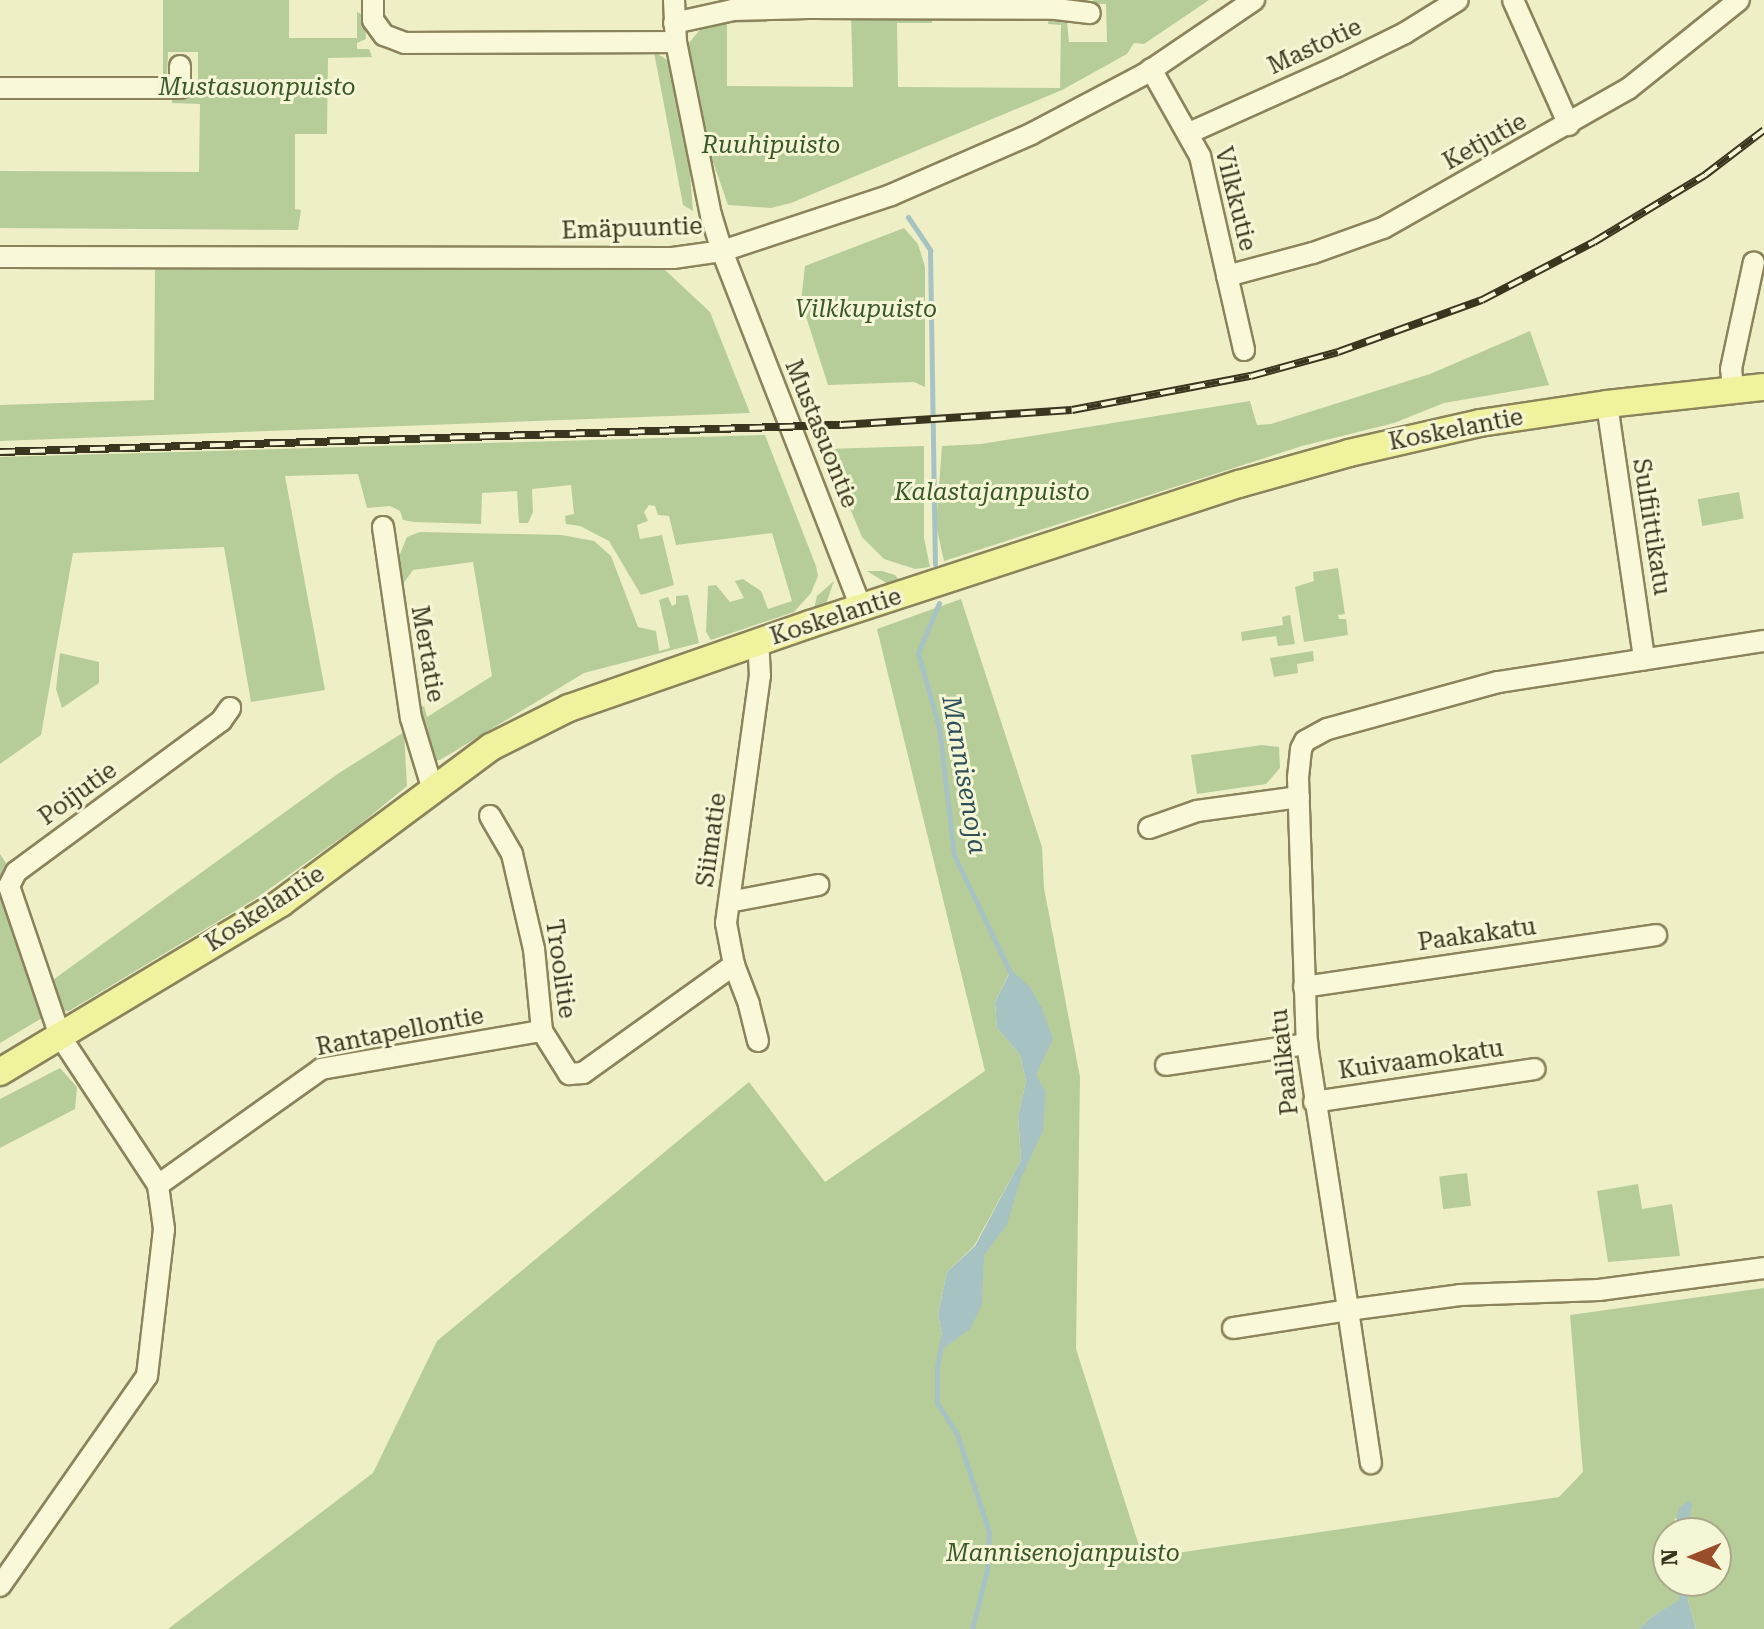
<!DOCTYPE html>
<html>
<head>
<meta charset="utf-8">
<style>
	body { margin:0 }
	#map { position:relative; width:1764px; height:1629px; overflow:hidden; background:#eeefc6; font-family:"Roboto Serif",serif }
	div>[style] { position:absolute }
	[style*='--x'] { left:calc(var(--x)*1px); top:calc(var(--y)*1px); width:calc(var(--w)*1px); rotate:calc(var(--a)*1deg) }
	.green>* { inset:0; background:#b7cd99; transform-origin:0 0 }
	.water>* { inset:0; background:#a7c2c2 }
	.stream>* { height:5px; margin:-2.5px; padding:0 2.5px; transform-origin:2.5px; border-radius:2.5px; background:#a7c2c2 }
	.roads { filter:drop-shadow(2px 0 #8a835b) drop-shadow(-2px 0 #8a835b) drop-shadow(0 2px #8a835b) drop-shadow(0 -2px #8a835b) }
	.minor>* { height:20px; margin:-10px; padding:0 10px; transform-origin:10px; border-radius:10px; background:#f9f9d9 }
	.major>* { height:26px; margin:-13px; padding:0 13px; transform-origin:13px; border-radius:13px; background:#f1f29e }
	.rail>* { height:8px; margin-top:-4px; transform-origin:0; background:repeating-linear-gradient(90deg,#f5f6d5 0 15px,#3a351f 0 30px); box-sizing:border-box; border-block:2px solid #3a351f }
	span { translate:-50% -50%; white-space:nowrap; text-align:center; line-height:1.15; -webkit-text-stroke:6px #f5f6d5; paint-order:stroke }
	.street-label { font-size:24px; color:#3a351f }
	.park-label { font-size:24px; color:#3b5726; font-style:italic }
	.water-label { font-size:26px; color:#2e4f5a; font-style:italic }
	.north { position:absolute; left:1652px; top:1517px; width:80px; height:80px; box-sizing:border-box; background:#f5f6d5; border:2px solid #aaa98c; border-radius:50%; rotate:269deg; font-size:22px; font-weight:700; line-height:32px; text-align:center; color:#3a351f }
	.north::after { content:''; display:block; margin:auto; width:28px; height:36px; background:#9a4d2b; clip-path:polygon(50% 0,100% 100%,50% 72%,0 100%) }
</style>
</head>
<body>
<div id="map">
	<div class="green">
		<div style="clip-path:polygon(163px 0,289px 0,289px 38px,357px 38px,357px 12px,365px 16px,366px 39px,357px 43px,357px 49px,369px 49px,372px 57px,328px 58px,327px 134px,295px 134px,295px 209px,301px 210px,298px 230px,0 228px,0 171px,199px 172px,200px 104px,172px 103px,172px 95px,198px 93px,198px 52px,168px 52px,167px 80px,163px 79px)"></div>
		<div style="clip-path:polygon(1093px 0,1209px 0,1144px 44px,1134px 43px,1127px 54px,1062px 90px,791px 203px,771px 208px,728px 205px,704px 136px,691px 69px,689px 43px,703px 26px,717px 19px,768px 19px,767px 22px,727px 23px,727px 86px,853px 87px,851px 14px,932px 18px,932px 23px,897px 23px,898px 87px,1060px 88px,1061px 25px,1048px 24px,1049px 18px,1062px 17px,1067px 22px,1069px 42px,1107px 42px,1106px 4px,1095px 4px)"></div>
		<div style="clip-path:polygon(654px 52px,666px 59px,672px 69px,689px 161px,693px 211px,683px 205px)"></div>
		<div style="clip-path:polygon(904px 228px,918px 244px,925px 267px,925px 387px,914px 382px,828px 385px,801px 301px,805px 266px)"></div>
		<div style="clip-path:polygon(155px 268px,665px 270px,710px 312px,750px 413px,0 441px,0 405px,154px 400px)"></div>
		<div style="clip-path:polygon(1530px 331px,1549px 385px,1444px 403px,1394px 423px,1302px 446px,944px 561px,936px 525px,942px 446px,981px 444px,1250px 401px,1257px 425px,1271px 424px,1430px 374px)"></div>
		<div style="clip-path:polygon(765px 435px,816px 566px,818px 576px,811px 593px,794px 612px,711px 640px,706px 632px,708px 586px,716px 585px,730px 602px,744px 598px,735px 581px,743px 579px,761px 591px,768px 609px,792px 601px,772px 533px,676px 545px,669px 516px,658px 515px,655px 506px,649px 505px,644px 512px,648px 521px,637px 525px,640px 539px,662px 535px,674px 585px,641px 595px,609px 541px,580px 526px,566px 524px,565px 516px,574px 514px,571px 485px,532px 489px,533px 512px,528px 523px,519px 523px,517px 491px,482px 493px,481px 524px,414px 522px,403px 520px,400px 511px,390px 506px,367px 508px,358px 474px,285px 476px,325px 690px,251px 702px,224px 547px,73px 553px,41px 735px,0 764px,0 457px)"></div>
		<div style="clip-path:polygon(924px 446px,924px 538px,930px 567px,915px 569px,884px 559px,862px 537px,825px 449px)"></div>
		<div style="left:1739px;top:492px;width:27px;height:42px;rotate:80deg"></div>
		<div style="clip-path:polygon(420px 532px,562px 535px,594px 541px,611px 556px,638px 627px,656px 631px,659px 651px,670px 648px,659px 600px,668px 597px,672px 606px,676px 604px,676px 596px,688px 595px,699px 643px,584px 673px,440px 760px,431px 761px,418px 709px,424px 706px,427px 717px,492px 676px,473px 562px,413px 570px,403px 584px,395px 582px,395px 566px,407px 537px)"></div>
		<div style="clip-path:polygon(1338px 568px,1345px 614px,1338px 615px,1339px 619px,1346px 619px,1348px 635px,1304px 642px,1295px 587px,1314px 581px,1313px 572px)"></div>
		<div style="clip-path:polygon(867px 571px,882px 571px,895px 575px,903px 584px,888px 584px)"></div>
		<div style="clip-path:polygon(834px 581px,826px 604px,813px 613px,817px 596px)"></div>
		<div style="clip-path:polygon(evenodd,961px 599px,1042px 847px,1044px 888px,1080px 1077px,1076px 1349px,1143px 1558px,1559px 1497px,1583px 1472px,1570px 1315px,1764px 1288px,1764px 1629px,1696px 1629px,1688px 1600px,1687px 1581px,1716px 1581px,1716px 1533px,1686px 1533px,1687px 1526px,1675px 1518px,1674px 1533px,1668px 1533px,1668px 1581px,1681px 1581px,1680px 1600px,1650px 1618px,1639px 1629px,168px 1629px,373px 1473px,437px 1341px,749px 1082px,825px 1182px,985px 1071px,877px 629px,961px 599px,1010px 971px,1039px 1123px,942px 1337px,938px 1314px,947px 1272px,974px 1246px,1021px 1160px,1018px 1116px,1026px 1081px,1020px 1055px,997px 1028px,995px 1002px,1010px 971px)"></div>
		<div style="clip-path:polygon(1290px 615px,1295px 644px,1278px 646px,1276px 636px,1242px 641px,1241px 632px,1283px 625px,1282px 617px)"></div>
		<div style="clip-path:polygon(1313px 651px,1314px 661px,1297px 664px,1298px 673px,1274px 677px,1270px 658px)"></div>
		<div style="clip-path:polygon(60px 653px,99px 662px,99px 683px,62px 708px,56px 689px)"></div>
		<div style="clip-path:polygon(404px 732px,407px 786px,358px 826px,255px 899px,69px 1011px,58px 1010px,50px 982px,339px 773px)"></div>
		<div style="clip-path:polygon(1262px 745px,1279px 747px,1280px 768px,1266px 784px,1197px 794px,1191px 755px)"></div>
		<div style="clip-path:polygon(0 854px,6px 863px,0 886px,42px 1018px,0 1043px)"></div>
		<div style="clip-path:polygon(60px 1068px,77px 1087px,75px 1109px,0 1148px,0 1099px)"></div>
		<div style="left:1467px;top:1173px;width:33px;height:28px;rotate:83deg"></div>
		<div style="clip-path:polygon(1638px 1184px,1642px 1209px,1672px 1204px,1680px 1256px,1608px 1262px,1597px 1191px)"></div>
	</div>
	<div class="water">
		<div style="clip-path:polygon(1011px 970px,1030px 987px,1042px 1008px,1053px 1039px,1036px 1075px,1046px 1092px,1043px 1131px,1021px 1178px,1007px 1225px,984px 1255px,982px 1305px,970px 1329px,944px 1348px,938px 1314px,947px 1272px,975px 1246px,1021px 1160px,1018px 1116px,1026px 1081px,1020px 1055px,997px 1028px,995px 1002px)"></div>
		<div style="clip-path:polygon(1690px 1500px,1692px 1505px,1686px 1533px,1674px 1533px,1679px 1508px)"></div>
		<div style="clip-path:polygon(1681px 1581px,1687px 1581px,1688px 1600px,1696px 1629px,1639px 1629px,1650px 1618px,1679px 1600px)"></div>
	</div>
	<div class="stream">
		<div style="--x:908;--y:217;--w:40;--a:56"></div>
		<div style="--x:930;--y:250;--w:314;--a:89.1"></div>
		<div style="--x:939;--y:603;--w:54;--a:112.8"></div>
		<div style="--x:918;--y:653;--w:77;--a:74.2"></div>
		<div style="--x:939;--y:727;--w:129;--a:83.3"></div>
		<div style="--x:954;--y:855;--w:134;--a:64.4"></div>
		<div style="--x:943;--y:1336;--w:33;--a:101"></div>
		<div style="--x:937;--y:1368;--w:35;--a:90"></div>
		<div style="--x:937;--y:1403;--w:37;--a:57"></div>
		<div style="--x:957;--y:1434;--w:103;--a:71.9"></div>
		<div style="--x:989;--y:1532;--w:38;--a:93"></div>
		<div style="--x:987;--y:1570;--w:61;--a:104.3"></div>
	</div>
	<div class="roads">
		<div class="minor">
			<div style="--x:373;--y:0;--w:20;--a:90"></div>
			<div style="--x:373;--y:20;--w:19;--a:54"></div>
			<div style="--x:384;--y:35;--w:22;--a:21"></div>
			<div style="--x:405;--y:43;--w:271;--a:-0.2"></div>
			<div style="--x:674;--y:0;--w:42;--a:87.3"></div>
			<div style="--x:676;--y:42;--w:177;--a:78.6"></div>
			<div style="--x:711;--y:215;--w:38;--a:73"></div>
			<div style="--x:722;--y:251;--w:382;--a:68.7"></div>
			<div style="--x:1513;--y:0;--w:137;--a:65.9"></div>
			<div style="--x:674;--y:23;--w:60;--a:-12.4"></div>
			<div style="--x:733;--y:10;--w:75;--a:-1.5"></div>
			<div style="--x:808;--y:8;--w:248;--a:0.2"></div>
			<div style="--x:1056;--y:9;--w:34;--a:7"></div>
			<div style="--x:1151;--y:69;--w:100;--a:60.6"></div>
			<div style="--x:1200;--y:156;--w:199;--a:77.2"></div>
			<div style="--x:0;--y:88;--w:180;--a:0"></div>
			<div style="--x:180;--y:88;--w:22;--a:-90"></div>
			<div style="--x:1189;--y:133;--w:161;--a:-24.2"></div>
			<div style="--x:1336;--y:67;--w:77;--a:-26.2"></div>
			<div style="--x:1405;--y:33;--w:62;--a:-31.9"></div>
			<div style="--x:0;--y:257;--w:673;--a:0.09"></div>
			<div style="--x:673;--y:258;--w:49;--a:-8.1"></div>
			<div style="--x:722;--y:251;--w:178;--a:-18.3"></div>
			<div style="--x:891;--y:195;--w:153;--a:-23.5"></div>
			<div style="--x:1031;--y:134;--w:129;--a:-27.8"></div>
			<div style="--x:1145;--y:74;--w:132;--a:-34.2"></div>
			<div style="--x:1227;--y:276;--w:89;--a:-15"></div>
			<div style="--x:1313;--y:253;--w:74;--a:-19.7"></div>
			<div style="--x:1383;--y:228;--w:282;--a:-29.6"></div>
			<div style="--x:1628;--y:89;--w:142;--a:-38.7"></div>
			<div style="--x:1733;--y:390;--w:21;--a:-95"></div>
			<div style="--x:1731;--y:369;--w:109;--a:-77.9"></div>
			<div style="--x:1607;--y:404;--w:258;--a:81.7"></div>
			<div style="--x:383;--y:527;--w:193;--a:81.7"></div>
			<div style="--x:411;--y:718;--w:72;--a:73.1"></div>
			<div style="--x:1764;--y:641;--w:269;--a:171.2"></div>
			<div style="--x:1498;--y:682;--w:177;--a:164.6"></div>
			<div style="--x:1327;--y:729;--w:25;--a:151"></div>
			<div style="--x:1305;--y:741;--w:9;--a:117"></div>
			<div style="--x:1301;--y:749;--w:29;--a:96"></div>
			<div style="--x:1298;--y:778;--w:266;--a:88.1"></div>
			<div style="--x:1307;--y:1044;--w:269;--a:81.2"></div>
			<div style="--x:1348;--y:1310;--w:113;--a:-7.6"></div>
			<div style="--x:1460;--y:1295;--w:139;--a:-2.1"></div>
			<div style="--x:1599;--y:1290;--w:166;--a:-7.6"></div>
			<div style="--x:490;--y:816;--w:44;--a:59.9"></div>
			<div style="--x:512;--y:854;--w:98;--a:77"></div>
			<div style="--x:534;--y:949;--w:82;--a:84.4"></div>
			<div style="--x:542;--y:1031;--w:51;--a:57.9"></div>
			<div style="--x:569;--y:1074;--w:14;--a:-4"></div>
			<div style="--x:583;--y:1073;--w:186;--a:-35.6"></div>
			<div style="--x:1149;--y:828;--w:51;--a:-19.5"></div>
			<div style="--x:1197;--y:811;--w:103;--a:-7.8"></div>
			<div style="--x:729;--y:902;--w:91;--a:-10.8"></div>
			<div style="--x:1304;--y:987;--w:356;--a:-8.4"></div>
			<div style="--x:758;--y:1041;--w:38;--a:-104"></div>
			<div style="--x:749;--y:1004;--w:42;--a:-111"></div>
			<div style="--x:734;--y:965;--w:43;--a:-100.8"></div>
			<div style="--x:726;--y:923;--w:249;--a:-82.2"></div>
			<div style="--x:760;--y:676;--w:33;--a:-93"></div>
			<div style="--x:1166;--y:1065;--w:143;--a:-8.5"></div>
			<div style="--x:1314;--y:1102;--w:223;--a:-8.5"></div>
			<div style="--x:158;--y:1185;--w:200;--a:-35.4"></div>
			<div style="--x:321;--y:1069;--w:224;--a:-9.8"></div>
			<div style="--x:1233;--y:1328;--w:116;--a:-8.9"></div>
			<div style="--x:1348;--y:1310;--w:155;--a:81.5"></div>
			<div style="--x:0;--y:1586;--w:256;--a:-55"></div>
			<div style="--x:147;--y:1376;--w:148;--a:-83.4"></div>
			<div style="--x:164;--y:1229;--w:44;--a:-97.8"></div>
			<div style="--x:158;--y:1185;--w:178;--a:-123.3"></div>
			<div style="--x:60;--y:1036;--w:158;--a:-108.8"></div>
			<div style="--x:9;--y:886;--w:16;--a:-63"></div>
			<div style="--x:16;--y:872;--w:255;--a:-36.4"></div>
			<div style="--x:221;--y:721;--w:16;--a:-55"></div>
		</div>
		<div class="major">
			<div style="--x:0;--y:1072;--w:328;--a:-31"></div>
			<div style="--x:281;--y:903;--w:262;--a:-36.6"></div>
			<div style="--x:491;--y:747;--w:87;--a:-26.6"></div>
			<div style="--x:569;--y:708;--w:255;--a:-19.2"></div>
			<div style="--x:810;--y:624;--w:451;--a:-18.1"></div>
			<div style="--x:1239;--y:484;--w:114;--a:-15.7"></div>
			<div style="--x:1349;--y:453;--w:134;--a:-12.9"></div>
			<div style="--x:1480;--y:423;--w:128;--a:-8.5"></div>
			<div style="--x:1607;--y:404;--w:158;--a:-6.2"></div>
		</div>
	</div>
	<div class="rail">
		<div style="--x:0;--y:452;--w:841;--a:-1.84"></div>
		<div style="--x:841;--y:425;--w:231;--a:-3.7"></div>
		<div style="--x:1072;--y:410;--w:182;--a:-10.8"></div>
		<div style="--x:1251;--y:376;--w:90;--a:-15.4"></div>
		<div style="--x:1338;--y:352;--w:153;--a:-19.9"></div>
		<div style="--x:1482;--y:300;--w:126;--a:-27.4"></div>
		<div style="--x:1594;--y:242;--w:130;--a:-31.1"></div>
		<div style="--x:1705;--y:175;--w:74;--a:-37.3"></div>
	</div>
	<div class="street-label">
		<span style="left:1315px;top:47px;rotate:-25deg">Mastotie</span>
		<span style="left:1485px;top:142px;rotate:-29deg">Ketjutie</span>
		<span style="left:1235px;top:199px;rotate:76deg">Vilkkutie</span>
		<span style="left:632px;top:229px;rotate:-2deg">Emäpuuntie</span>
		<span style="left:1456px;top:430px;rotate:-11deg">Koskelantie</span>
		<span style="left:821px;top:434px;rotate:68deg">Mustasuontie</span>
		<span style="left:1651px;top:527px;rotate:81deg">Sulfiittikatu</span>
		<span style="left:836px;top:617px;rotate:-18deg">Koskelantie</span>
		<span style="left:427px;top:654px;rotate:80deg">Mertatie</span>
		<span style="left:78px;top:794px;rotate:-36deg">Poijutie</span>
		<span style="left:712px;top:840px;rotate:-82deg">Siimatie</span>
		<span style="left:265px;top:909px;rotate:-33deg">Koskelantie</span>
		<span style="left:1477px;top:935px;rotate:-8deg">Paakakatu</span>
		<span style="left:560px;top:969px;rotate:82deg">Troolitie</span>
		<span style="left:400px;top:1032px;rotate:-11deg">Rantapellontie</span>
		<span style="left:1421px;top:1060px;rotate:-8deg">Kuivaamokatu</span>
		<span style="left:1285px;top:1062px;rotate:-96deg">Paalikatu</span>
	</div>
	<div class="park-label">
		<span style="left:257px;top:88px">Mustasuonpuisto</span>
		<span style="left:771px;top:146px">Ruuhipuisto</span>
		<span style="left:866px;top:310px">Vilkkupuisto</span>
		<span style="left:992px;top:493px">Kalastajanpuisto</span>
		<span style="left:1063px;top:1554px">Mannisenojanpuisto</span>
	</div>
	<div class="water-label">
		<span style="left:964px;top:775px;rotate:80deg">Mannisenoja</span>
	</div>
	<div class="north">N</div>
</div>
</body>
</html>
